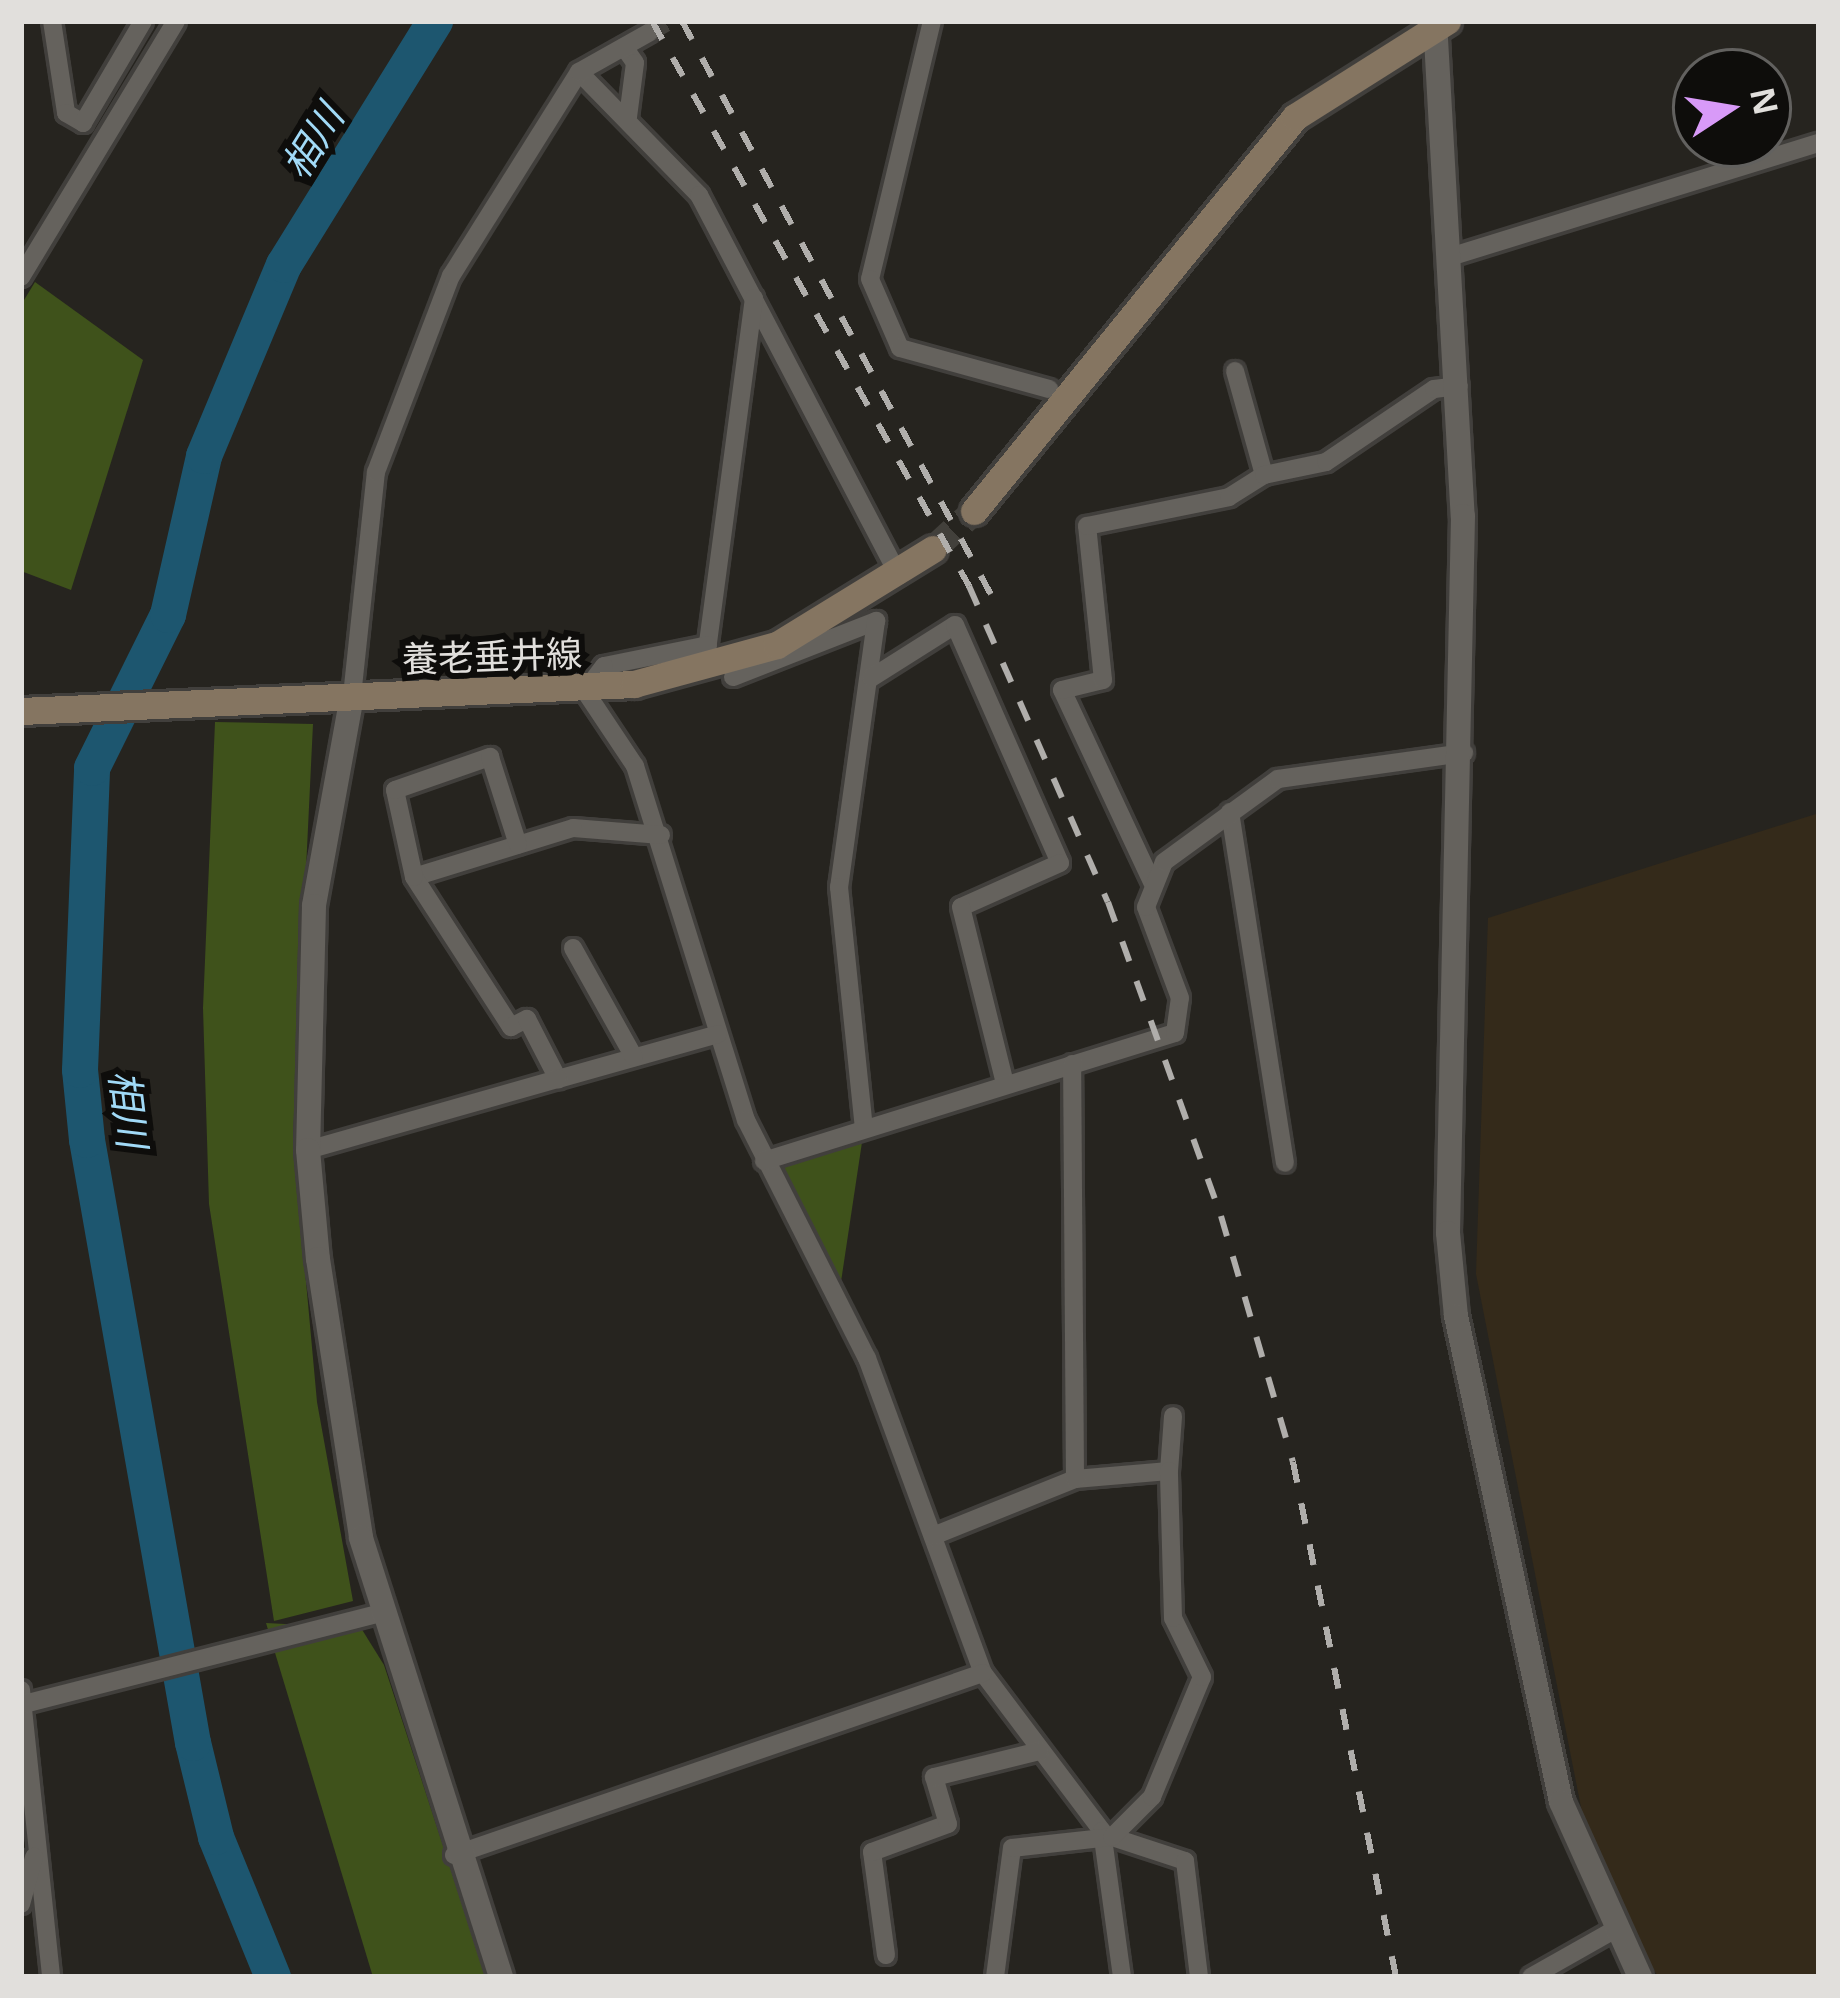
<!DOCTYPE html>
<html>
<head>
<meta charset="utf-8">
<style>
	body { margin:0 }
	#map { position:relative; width:1840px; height:1998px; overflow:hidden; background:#26241f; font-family:"Open Sans","Noto Sans JP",sans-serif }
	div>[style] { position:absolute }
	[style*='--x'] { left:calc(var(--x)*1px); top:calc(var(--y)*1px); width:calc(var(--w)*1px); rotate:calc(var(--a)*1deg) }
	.industrial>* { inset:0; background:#342a1a }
	.green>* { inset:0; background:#3f521b }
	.river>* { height:36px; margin:-18px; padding:0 18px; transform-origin:18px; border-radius:18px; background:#1d566f }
	.minor-tunnel>* { height:18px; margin-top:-9px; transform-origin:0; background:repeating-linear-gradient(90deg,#42403b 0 18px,transparent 0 27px) }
	.secondary-tunnel>* { height:27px; margin-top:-13.5px; transform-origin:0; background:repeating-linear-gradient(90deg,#42403b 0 27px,transparent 0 41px) }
	.roads { filter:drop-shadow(3px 0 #413f3c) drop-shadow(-3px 0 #413f3c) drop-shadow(0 3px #413f3c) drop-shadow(0 -3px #413f3c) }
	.minor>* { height:18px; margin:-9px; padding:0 9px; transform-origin:9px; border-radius:9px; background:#65625d }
	.tertiary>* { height:24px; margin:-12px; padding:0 12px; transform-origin:12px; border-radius:12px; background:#65625d }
	.secondary>* { height:27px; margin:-13.5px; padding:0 13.5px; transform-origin:13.5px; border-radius:13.5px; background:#857561 }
	.rail>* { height:6px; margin-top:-3px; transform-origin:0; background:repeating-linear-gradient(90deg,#b0aeab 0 21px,transparent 0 42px) }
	span { translate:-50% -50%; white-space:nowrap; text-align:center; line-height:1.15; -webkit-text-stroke:12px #0e0d0b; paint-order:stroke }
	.street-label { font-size:36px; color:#e1dfdc }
	.water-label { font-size:39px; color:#a1daf7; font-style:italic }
	.frame { position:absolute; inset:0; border:24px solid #e1dfdc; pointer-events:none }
	.north { position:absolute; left:1672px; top:48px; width:120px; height:120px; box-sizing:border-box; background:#0e0d0b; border:3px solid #62615f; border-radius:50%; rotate:78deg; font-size:33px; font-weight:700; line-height:48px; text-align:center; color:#e1dfdc }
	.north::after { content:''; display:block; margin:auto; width:42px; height:54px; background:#d89af8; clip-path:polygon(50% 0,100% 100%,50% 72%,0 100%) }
</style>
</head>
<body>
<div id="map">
	<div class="industrial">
		<div style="clip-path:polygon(1819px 813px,1819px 1977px,1658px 1977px,1590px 1853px,1476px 1274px,1488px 918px)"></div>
	</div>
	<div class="green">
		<div style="clip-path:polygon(35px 282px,143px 360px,71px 590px,21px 571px,21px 305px)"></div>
		<div style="clip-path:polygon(215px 722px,313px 724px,293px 1139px,317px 1402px,353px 1601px,274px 1621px,209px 1204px,203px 1008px)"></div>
		<div style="clip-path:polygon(864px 1129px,839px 1295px,764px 1161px)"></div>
		<div style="clip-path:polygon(266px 1623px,361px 1628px,384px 1665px,486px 1977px,373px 1977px)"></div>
	</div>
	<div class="river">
		<div style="--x:273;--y:1977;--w:151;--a:-112.2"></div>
		<div style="--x:216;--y:1837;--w:97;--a:-103.7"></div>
		<div style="--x:193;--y:1743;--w:612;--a:-99.97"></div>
		<div style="--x:87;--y:1140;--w:70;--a:-95.7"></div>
		<div style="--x:80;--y:1070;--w:302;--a:-87.7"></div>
		<div style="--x:92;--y:768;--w:171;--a:-63.6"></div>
		<div style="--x:168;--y:615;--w:163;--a:-77.2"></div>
		<div style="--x:204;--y:456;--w:207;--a:-67.3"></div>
		<div style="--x:284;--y:265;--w:287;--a:-58.2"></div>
	</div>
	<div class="minor-tunnel">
		<div style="--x:650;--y:32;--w:22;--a:-30"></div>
	</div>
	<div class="secondary-tunnel">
		<div style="--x:933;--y:549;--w:56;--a:-42.8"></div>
	</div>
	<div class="roads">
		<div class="minor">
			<div style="--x:52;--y:21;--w:93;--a:81.3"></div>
			<div style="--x:66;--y:113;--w:20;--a:30"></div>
			<div style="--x:83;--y:123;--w:118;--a:-59.5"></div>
			<div style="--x:932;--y:21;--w:265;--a:103.5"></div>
			<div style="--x:870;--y:279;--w:75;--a:66.5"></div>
			<div style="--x:900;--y:348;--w:155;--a:15.4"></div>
			<div style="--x:624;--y:47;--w:19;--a:55"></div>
			<div style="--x:635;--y:63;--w:54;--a:97.4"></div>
			<div style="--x:579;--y:72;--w:172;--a:45.7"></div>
			<div style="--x:699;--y:195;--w:430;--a:62.3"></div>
			<div style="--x:1453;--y:256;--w:383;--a:-17.2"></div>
			<div style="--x:21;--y:277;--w:299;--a:-58.8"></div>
			<div style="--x:754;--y:298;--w:350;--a:97.6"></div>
			<div style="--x:708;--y:645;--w:106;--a:168.6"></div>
			<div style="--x:604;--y:666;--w:31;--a:127"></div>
			<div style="--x:585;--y:691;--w:90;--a:56.3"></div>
			<div style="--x:635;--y:766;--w:371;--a:72.6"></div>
			<div style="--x:746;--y:1120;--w:267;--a:63.1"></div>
			<div style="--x:867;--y:1358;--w:336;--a:69.8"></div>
			<div style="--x:983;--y:1673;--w:198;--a:53"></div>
			<div style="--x:1102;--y:1831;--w:147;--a:82.2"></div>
			<div style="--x:1235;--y:371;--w:108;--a:74.4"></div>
			<div style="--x:733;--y:677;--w:154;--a:-21.4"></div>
			<div style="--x:876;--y:621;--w:269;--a:97.9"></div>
			<div style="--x:839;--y:887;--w:243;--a:84.1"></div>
			<div style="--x:871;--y:678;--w:99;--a:-32.2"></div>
			<div style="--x:955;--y:625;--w:260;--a:66.2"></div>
			<div style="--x:1060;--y:863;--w:108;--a:156"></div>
			<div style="--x:961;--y:907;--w:181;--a:76"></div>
			<div style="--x:352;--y:696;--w:225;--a:-83.9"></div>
			<div style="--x:376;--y:472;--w:210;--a:-69.1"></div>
			<div style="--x:451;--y:276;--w:241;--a:-57.9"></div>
			<div style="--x:579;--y:72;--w:81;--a:-29.4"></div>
			<div style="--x:1230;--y:812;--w:355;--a:81.1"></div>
			<div style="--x:661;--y:835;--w:88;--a:-175.5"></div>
			<div style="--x:573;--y:828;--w:166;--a:162.9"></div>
			<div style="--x:414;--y:877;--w:179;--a:57.1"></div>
			<div style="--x:511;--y:1027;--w:18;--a:-27"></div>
			<div style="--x:527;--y:1019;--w:68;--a:62.7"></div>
			<div style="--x:558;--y:1079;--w:166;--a:-15.7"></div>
			<div style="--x:414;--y:877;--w:89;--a:-102.3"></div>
			<div style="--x:395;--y:790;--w:101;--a:-19.2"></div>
			<div style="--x:490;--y:757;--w:92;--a:72.3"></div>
			<div style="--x:1152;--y:882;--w:212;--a:-115.1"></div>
			<div style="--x:1062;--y:690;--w:42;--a:-13.7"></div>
			<div style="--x:1103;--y:680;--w:155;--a:-95.9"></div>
			<div style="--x:1087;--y:526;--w:145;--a:-11.5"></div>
			<div style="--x:1229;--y:497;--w:41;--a:-32.2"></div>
			<div style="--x:1264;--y:475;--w:63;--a:-11.8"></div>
			<div style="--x:1326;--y:462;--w:130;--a:-34.1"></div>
			<div style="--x:1434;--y:389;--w:25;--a:-7"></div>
			<div style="--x:573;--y:948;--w:125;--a:60.8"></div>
			<div style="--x:308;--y:1150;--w:260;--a:-15.9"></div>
			<div style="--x:764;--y:1161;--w:430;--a:-17.3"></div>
			<div style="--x:1175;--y:1033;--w:35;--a:-82"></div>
			<div style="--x:1180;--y:998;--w:97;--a:-110.5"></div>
			<div style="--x:1146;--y:907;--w:48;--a:-68.2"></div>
			<div style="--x:1164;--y:862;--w:141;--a:-36.1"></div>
			<div style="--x:1278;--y:779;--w:188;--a:-8"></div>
			<div style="--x:1075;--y:1479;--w:94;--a:-4.9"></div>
			<div style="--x:1169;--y:1471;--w:55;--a:-85.8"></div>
			<div style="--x:933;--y:1536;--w:153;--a:-21.9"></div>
			<div style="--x:1075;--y:1479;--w:415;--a:-90.4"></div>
			<div style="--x:21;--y:1690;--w:289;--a:84"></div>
			<div style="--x:24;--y:1704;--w:369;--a:-14.3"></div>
			<div style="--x:1112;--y:1837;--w:77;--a:18.2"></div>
			<div style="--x:1185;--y:1861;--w:117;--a:83.1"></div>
			<div style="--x:454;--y:1855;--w:559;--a:-18.99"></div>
			<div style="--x:21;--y:1904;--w:49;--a:-74.5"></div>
			<div style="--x:886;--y:1955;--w:104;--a:-97.7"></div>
			<div style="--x:872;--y:1852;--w:81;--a:-20.2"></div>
			<div style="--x:948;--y:1824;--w:49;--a:-106.6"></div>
			<div style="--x:934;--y:1777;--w:109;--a:-13.8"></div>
			<div style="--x:995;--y:1977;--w:130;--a:-82.5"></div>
			<div style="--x:1012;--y:1848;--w:101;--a:-6.3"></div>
			<div style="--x:1112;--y:1837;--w:57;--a:-45"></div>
			<div style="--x:1152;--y:1797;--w:130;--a:-67.4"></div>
			<div style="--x:1202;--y:1677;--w:66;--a:-116.2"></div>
			<div style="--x:1173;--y:1618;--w:147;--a:-91.6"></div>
			<div style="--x:1531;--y:1977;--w:95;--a:-29.5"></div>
		</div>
		<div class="tertiary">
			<div style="--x:1435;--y:21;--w:496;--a:86.8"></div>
			<div style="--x:1463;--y:516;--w:717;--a:91.2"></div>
			<div style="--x:1448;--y:1233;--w:83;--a:84.5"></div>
			<div style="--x:1456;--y:1316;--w:497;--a:77.8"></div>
			<div style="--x:1561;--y:1802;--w:192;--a:65.7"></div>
			<div style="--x:352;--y:696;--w:213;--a:100.3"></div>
			<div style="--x:314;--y:906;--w:244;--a:91.4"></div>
			<div style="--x:308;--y:1150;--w:109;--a:84.8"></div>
			<div style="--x:318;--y:1259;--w:282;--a:81.2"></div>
			<div style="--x:361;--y:1538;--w:461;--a:72.3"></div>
		</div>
		<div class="secondary">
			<div style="--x:974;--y:511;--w:508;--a:-50.83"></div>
			<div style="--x:1295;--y:117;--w:180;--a:-32.3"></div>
			<div style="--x:21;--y:711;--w:614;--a:-2.52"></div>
			<div style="--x:634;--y:684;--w:148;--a:-15.3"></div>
			<div style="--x:777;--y:645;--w:183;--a:-31.6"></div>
		</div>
	</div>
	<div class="rail">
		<div style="--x:652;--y:21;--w:648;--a:60.7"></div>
		<div style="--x:969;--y:586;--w:345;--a:66.3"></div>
		<div style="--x:1108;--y:902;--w:334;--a:70.2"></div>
		<div style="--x:1221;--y:1216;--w:256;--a:73.7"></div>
		<div style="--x:1293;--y:1462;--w:525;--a:78.69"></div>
		<div style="--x:682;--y:21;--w:660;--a:61.69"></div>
	</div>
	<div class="street-label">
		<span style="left:492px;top:656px;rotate:-2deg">養老垂井線</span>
	</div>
	<div class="water-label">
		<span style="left:312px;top:141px;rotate:-58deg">相川</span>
		<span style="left:129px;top:1109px;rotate:83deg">相川</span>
	</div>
	<div class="frame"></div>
	<div class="north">N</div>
</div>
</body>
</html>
